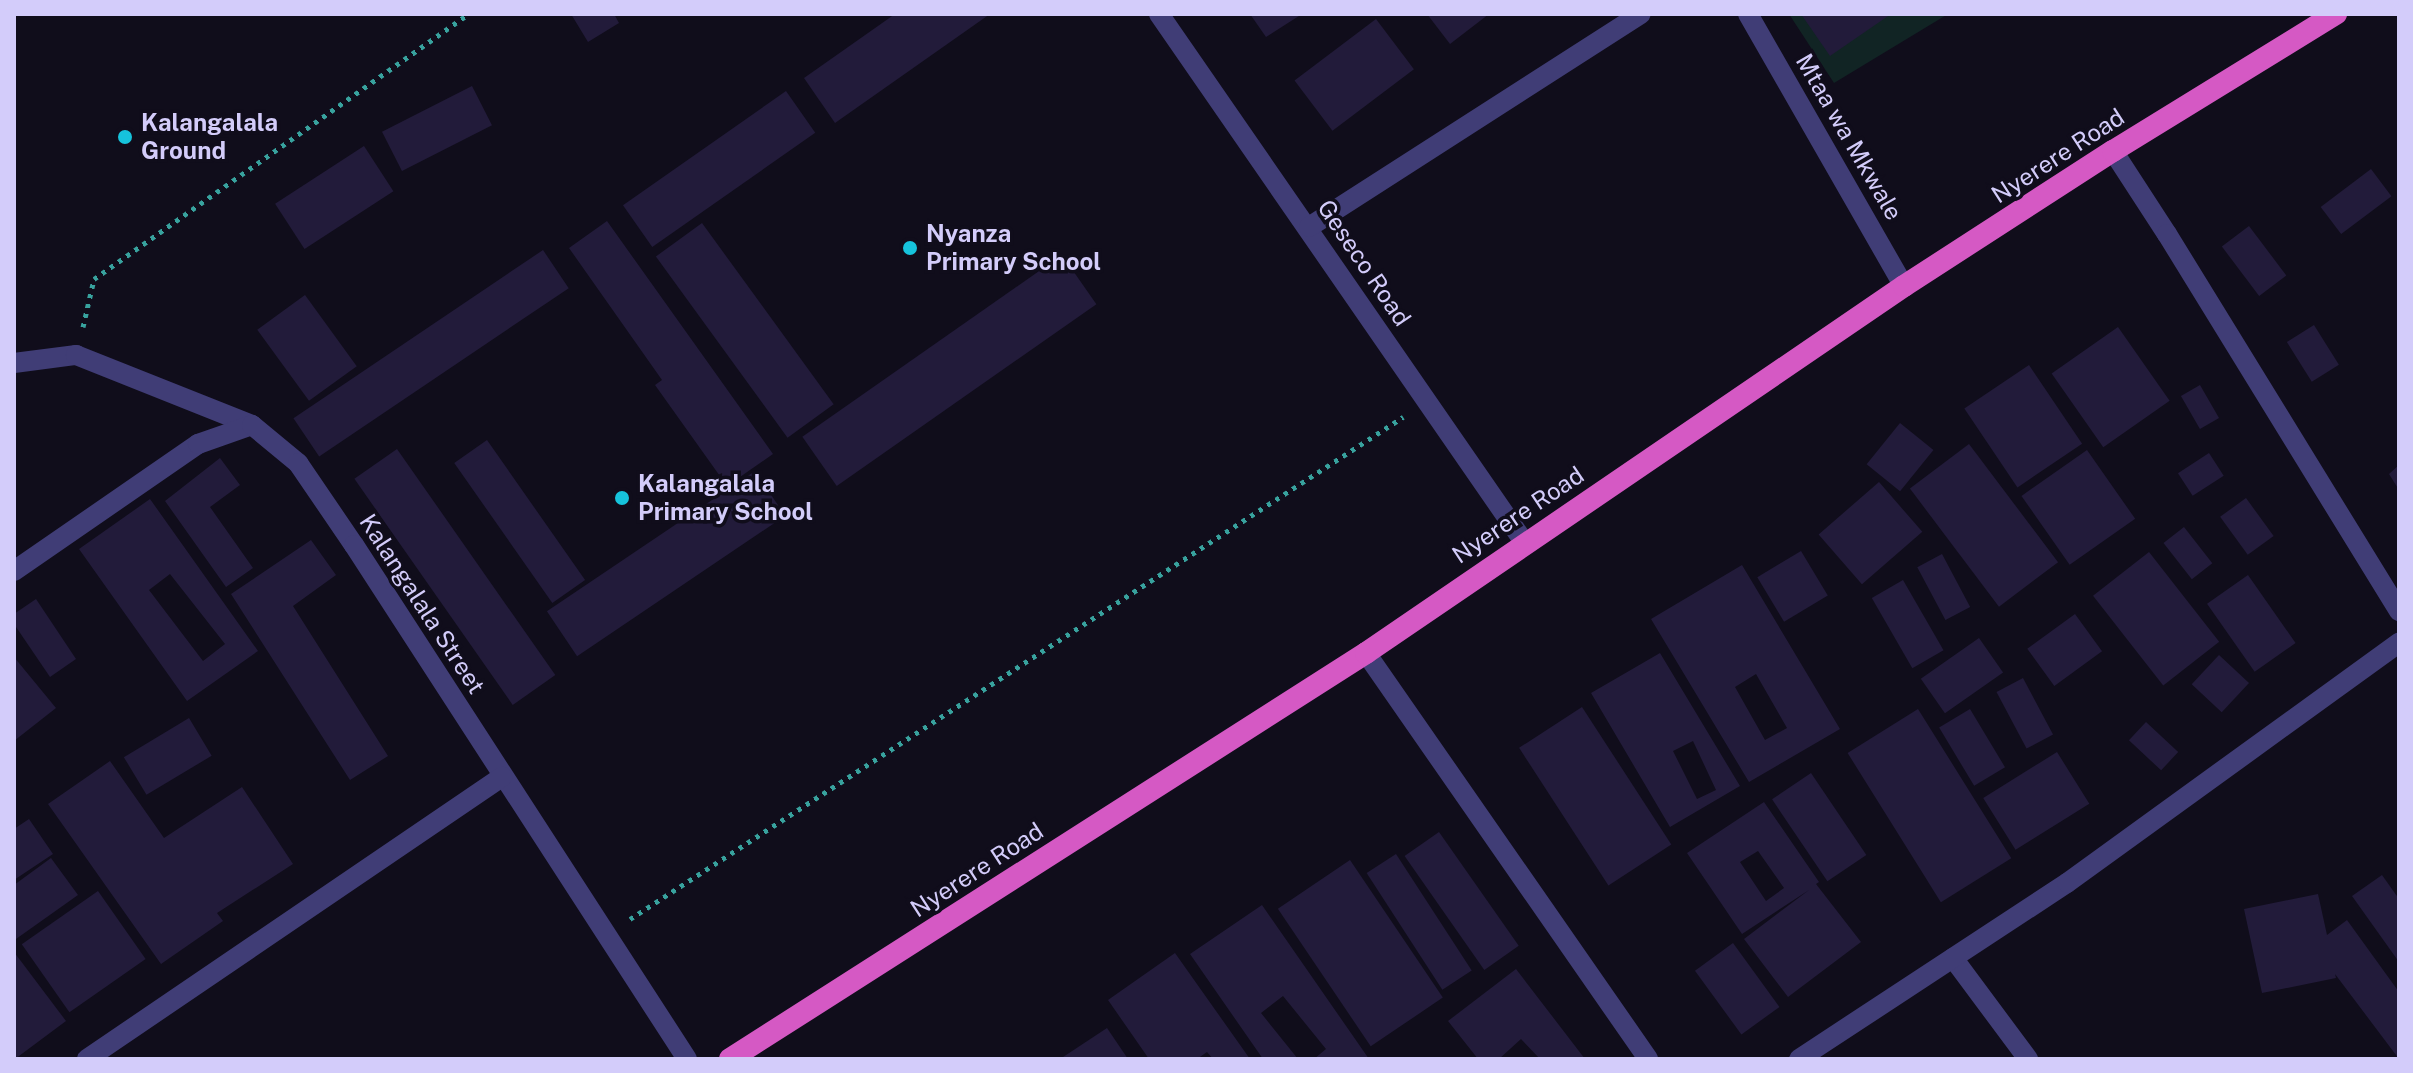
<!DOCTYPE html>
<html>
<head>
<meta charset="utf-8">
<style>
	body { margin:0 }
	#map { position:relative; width:2413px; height:1073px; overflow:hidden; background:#100d1b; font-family:"Public Sans",sans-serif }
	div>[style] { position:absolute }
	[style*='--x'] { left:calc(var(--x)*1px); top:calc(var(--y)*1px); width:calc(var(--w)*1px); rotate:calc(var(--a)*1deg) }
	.green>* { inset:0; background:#112424 }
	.building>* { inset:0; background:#221b3a; transform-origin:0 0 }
	.path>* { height:5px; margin-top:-2.5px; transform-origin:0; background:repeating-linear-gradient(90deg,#38a29e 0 4px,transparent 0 10px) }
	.service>* { height:20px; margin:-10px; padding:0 10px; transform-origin:10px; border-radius:10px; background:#403d76 }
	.minor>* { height:20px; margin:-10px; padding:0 10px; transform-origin:10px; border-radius:10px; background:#403d76 }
	.trunk>* { height:22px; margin:-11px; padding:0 11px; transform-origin:11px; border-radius:11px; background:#d559c4 }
	.dots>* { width:22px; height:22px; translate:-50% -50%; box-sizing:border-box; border:4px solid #100d1b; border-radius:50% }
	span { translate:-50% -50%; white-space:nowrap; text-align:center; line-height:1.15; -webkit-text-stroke:7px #100d1b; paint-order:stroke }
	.poi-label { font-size:24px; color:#d3ccfa; font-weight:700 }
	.left { translate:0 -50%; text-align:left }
	.street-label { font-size:24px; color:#d3ccfa }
	.frame { position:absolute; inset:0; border:16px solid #d3ccfa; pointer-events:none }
</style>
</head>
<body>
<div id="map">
	<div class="green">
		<div style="clip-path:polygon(1789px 14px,1948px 14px,1834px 83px)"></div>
	</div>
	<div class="building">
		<div style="clip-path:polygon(571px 14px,614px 14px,619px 23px,588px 42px)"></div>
		<div style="clip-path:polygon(895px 14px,990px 14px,835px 123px,804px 78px)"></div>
		<div style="clip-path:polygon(1250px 14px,1302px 14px,1266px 37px)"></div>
		<div style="clip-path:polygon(1427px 14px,1489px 14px,1450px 44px)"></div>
		<div style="clip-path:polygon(1801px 14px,1891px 14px,1830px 56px)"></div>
		<div style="left:1376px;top:19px;width:63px;height:102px;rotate:53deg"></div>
		<div style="left:472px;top:86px;width:44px;height:101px;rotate:63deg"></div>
		<div style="left:786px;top:91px;width:51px;height:199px;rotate:55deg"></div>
		<div style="left:364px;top:146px;width:54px;height:106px;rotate:57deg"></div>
		<div style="left:2371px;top:169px;width:34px;height:63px;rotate:53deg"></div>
		<div style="clip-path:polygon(607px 221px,773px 454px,727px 486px,655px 385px,662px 380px,569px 248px)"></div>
		<div style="left:702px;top:223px;width:224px;height:57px;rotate:54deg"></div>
		<div style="left:2249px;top:226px;width:62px;height:34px;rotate:53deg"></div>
		<div style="left:543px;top:250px;width:46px;height:301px;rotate:56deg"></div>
		<div style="left:1062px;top:255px;width:60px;height:317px;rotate:55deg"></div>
		<div style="left:305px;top:295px;width:88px;height:59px;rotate:54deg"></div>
		<div style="left:2314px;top:325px;width:47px;height:32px;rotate:58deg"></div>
		<div style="left:2118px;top:327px;width:90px;height:81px;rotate:55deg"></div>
		<div style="left:2029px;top:365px;width:95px;height:78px;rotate:56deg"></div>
		<div style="left:2200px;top:385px;width:38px;height:22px;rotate:60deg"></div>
		<div style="left:1900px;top:423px;width:43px;height:53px;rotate:39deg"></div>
		<div style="left:487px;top:440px;width:171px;height:40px;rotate:55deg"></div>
		<div style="left:1969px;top:444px;width:148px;height:74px;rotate:53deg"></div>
		<div style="left:397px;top:449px;width:276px;height:52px;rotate:55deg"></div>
		<div style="left:2087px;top:450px;width:84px;height:80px;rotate:55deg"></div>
		<div style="left:2209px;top:453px;width:27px;height:37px;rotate:57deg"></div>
		<div style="clip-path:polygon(220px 458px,240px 485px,210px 507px,253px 568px,226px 587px,165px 501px)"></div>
		<div style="clip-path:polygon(2399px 465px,2399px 490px,2389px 474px)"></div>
		<div style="left:755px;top:471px;width:54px;height:251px;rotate:56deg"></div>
		<div style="left:1879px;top:482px;width:66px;height:80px;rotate:49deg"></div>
		<div style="left:2246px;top:498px;width:47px;height:32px;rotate:54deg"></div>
		<div style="clip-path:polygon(evenodd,150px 499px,258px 651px,187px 701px,79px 549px,150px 499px,170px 574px,225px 644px,203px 661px,149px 590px,170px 574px)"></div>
		<div style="left:2184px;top:527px;width:46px;height:26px;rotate:52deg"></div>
		<div style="clip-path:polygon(311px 540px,336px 575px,293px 606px,388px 756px,350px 780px,231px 594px)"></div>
		<div style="left:1801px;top:551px;width:52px;height:51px;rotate:59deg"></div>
		<div style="left:2149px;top:552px;width:114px;height:71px;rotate:52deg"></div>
		<div style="left:1942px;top:554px;width:60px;height:28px;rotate:62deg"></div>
		<div style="clip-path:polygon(evenodd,1742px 565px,1840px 729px,1749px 782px,1651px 619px,1742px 565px,1756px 674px,1787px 728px,1765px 740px,1735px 687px,1756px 674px)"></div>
		<div style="left:2248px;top:575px;width:83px;height:50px;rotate:55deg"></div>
		<div style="left:1903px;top:580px;width:81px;height:36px;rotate:60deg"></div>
		<div style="clip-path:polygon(36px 599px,76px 659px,50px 677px,14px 624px,14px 614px)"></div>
		<div style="left:2075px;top:614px;width:46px;height:59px;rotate:54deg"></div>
		<div style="left:1979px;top:638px;width:42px;height:71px;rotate:55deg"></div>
		<div style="clip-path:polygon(evenodd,1660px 653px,1740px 786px,1670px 827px,1591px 693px,1660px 653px,1693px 741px,1716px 790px,1697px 799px,1673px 751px,1693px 741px)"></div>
		<div style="left:2219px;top:655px;width:41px;height:40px;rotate:43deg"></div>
		<div style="clip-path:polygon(14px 657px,56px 708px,14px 741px)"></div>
		<div style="left:2023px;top:678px;width:64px;height:30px;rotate:62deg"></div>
		<div style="left:1582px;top:707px;width:164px;height:75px;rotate:57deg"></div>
		<div style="left:1918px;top:709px;width:176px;height:83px;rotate:58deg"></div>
		<div style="left:1970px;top:709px;width:68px;height:36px;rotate:59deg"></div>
		<div style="left:189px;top:718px;width:44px;height:76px;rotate:59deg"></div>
		<div style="left:2146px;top:722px;width:44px;height:25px;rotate:43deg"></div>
		<div style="left:2057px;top:752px;width:61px;height:87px;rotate:58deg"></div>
		<div style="clip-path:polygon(110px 761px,164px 838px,242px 787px,293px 864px,217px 913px,223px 921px,161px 964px,48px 804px)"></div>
		<div style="left:1811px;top:773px;width:99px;height:47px;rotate:56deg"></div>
		<div style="clip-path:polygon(evenodd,1764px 802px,1819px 882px,1816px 884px,1861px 942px,1788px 997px,1744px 939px,1809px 890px,1742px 934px,1687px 853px,1764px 802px,1758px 851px,1784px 888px,1766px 901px,1740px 862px,1758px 851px)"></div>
		<div style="clip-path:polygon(29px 819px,53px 854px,14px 880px,14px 829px)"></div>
		<div style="left:1439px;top:832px;width:139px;height:42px;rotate:55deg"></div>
		<div style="left:1396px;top:854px;width:139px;height:35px;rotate:57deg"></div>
		<div style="clip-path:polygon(51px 858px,78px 895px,16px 939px,14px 885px)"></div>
		<div style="left:1350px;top:860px;width:166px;height:87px;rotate:56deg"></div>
		<div style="clip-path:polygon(2382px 875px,2399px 899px,2399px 962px,2352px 896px)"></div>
		<div style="left:98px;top:891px;width:83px;height:93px;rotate:55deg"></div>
		<div style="clip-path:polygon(2318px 894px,2327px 935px,2347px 920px,2399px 992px,2399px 1059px,2335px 974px,2336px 978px,2262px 993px,2244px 909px)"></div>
		<div style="clip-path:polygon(1262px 905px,1369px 1059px,1314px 1059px,1326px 1049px,1283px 996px,1261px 1013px,1298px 1059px,1263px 1059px,1190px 954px)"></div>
		<div style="left:1733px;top:943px;width:79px;height:47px;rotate:54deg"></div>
		<div style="clip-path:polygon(14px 952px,66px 1021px,15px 1059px,14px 1059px)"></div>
		<div style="clip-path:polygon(1175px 953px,1250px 1059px,1213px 1059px,1207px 1052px,1197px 1059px,1149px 1059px,1108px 1000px)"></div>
		<div style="clip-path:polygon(1516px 969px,1585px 1059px,1540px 1059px,1521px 1039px,1499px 1059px,1478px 1059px,1448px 1021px)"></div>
		<div style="clip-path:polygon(1107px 1028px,1128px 1059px,1060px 1059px)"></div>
	</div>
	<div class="path">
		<div style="--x:83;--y:327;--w:49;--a:-77.1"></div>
		<div style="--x:94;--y:279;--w:458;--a:-35.3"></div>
		<div style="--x:630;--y:919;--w:922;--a:-33"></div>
	</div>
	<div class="service">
		<div style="--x:1953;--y:958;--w:126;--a:53.4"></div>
	</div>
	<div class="minor">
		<div style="--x:1159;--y:14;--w:642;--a:55.34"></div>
		<div style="--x:1748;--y:14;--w:314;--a:60.2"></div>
		<div style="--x:2113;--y:151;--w:99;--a:57"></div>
		<div style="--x:2167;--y:234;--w:443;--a:58.4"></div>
		<div style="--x:1309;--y:227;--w:394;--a:-32.7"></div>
		<div style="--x:14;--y:363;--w:63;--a:-7.4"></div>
		<div style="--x:76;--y:355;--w:189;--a:21.7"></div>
		<div style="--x:14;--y:571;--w:224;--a:-34.6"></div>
		<div style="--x:198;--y:444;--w:57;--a:-19.4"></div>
		<div style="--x:252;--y:425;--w:60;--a:39.6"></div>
		<div style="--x:298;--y:463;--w:99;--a:55.7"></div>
		<div style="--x:354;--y:545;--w:612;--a:57.06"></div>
		<div style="--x:1366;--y:653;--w:494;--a:55.2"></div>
		<div style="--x:87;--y:1059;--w:502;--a:-34.2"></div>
		<div style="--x:1799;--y:1059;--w:321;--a:-33.3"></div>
		<div style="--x:2067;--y:883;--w:410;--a:-35.9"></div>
	</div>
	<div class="trunk">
		<div style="--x:730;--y:1059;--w:755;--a:-32.55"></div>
		<div style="--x:1366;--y:653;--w:651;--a:-34.3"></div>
		<div style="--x:1904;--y:286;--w:249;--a:-32.9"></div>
		<div style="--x:2113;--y:151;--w:262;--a:-31.6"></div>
	</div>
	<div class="dots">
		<div style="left:125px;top:137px;background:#16c3dc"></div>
		<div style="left:910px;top:248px;background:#16c3dc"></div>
		<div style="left:622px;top:498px;background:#16c3dc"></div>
	</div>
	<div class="poi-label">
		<span class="left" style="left:141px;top:137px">Kalangalala<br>Ground</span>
		<span class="left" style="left:926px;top:248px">Nyanza<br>Primary School</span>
		<span class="left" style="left:638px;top:498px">Kalangalala<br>Primary School</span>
	</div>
	<div class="street-label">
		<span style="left:1849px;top:137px;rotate:60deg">Mtaa wa Mkwale</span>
		<span style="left:2058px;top:156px;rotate:-33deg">Nyerere Road</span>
		<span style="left:1364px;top:263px;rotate:56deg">Geseco Road</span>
		<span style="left:1518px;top:515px;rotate:-34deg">Nyerere Road</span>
		<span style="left:422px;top:604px;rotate:57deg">Kalangalala Street</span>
		<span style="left:977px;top:870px;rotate:-33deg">Nyerere Road</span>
	</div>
	<div class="frame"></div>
</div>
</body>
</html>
